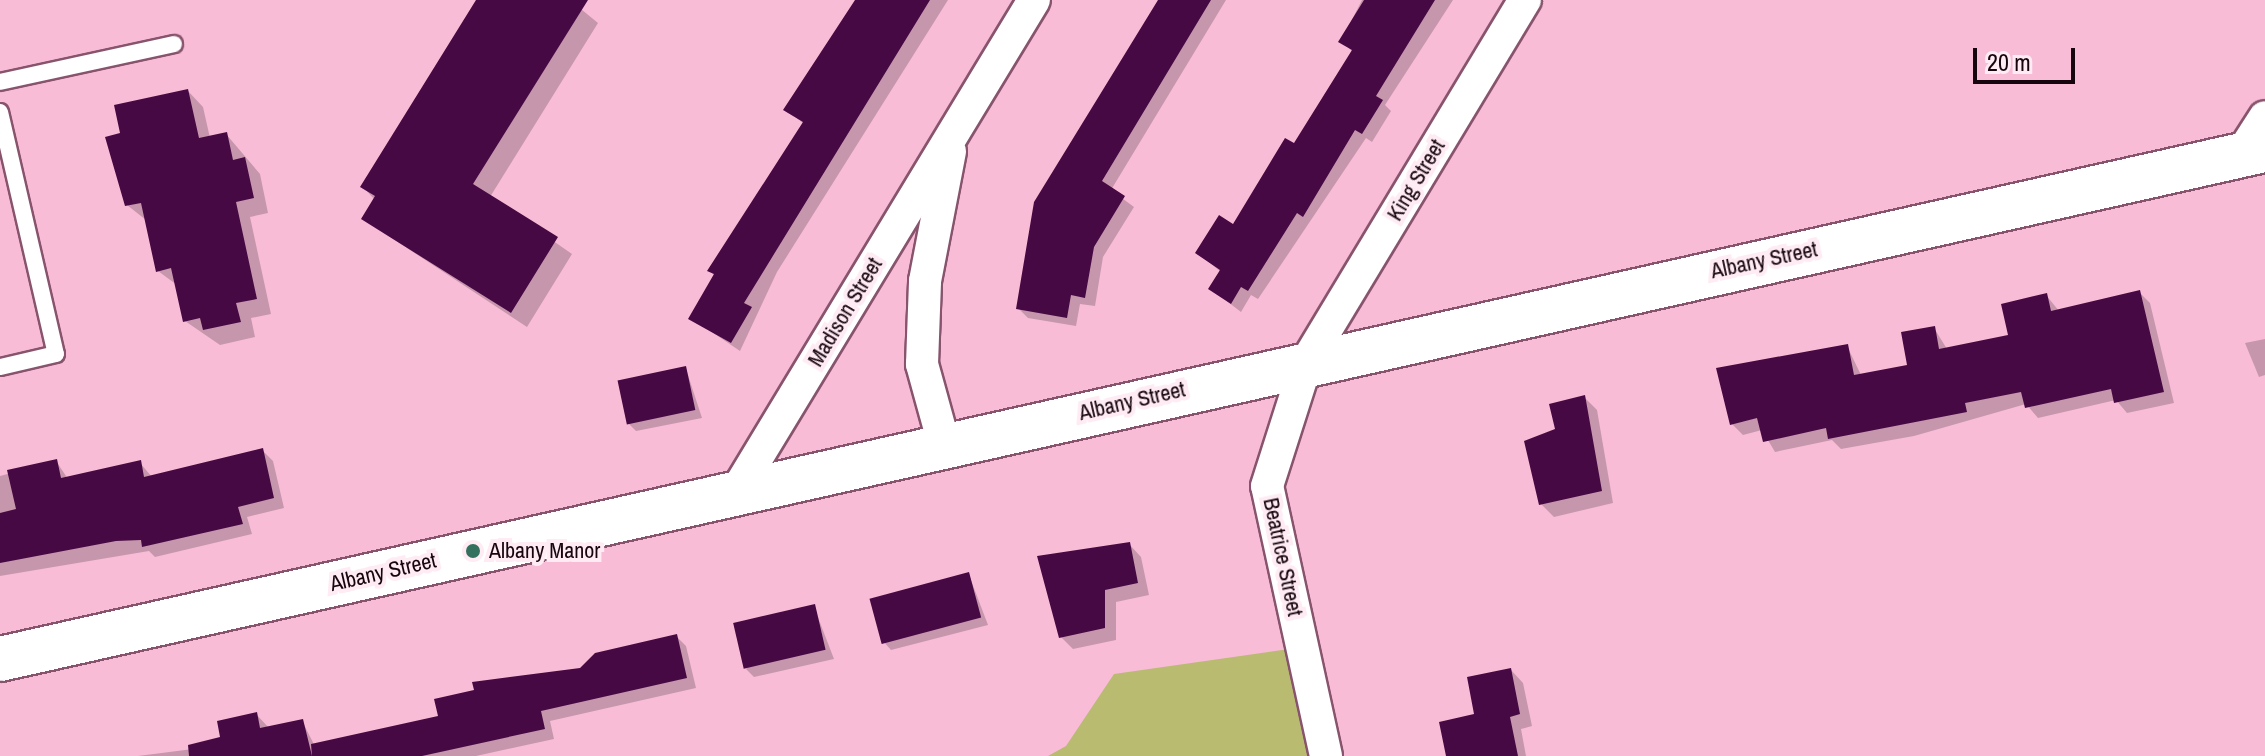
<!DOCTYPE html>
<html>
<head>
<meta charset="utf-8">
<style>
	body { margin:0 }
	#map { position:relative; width:2265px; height:756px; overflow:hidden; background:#f8bcd7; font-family:"Archivo Narrow",sans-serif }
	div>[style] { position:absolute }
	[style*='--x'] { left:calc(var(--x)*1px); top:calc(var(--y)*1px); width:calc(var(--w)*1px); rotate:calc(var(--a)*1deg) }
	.green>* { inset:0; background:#b8bb70 }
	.shadow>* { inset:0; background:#0003 }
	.building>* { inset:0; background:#470943; transform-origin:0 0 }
	.roads { filter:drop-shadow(2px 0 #88546d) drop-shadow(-2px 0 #88546d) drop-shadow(0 2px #88546d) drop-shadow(0 -2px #88546d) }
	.lane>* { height:16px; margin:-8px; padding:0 8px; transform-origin:8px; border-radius:8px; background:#fff }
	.street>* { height:32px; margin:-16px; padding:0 16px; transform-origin:16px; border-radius:16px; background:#fff }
	.secondary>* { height:44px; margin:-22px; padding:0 22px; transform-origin:22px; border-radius:22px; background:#fff }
	.dots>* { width:22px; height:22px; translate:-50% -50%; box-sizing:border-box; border:4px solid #feebf3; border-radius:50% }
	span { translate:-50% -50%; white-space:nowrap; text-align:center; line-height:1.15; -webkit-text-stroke:8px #feebf3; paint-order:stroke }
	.street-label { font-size:22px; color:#17050e }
	.poi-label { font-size:22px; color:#17050e }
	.left { translate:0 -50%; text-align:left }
	.scale { position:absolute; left:1973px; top:48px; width:102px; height:36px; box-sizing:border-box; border:4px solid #17050e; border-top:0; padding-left:10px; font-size:24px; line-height:28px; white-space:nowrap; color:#17050e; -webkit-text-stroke:6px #feebf3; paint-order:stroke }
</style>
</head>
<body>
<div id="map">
	<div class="green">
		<div style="clip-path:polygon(1289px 649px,1311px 756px,1048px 756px,1066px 746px,1114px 674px)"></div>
	</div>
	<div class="shadow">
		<div style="clip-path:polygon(478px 0,570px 0,598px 23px,490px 197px,572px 254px,527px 327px,363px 219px,375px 200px,362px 186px)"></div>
		<div style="clip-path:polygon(874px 0,948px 0,777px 272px,740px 351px,691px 318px,715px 276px,710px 271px,804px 124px,786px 109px)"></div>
		<div style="clip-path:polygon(1160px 0,1226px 0,1111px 190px,1134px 207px,1103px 257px,1095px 306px,1080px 304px,1076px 326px,1028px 318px,1018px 308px)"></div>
		<div style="clip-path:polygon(1362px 0,1453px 0,1385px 105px,1391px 111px,1372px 142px,1366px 138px,1258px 299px,1251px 295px,1241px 312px,1211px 289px,1221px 272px,1198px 253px,1234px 227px,1294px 146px,1353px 52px,1341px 41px)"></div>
		<div style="clip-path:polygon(188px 91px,203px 107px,210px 138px,226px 134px,260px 174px,268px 213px,250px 217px,271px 314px,251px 318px,255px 337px,220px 345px,185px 321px,177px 285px,158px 271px,146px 220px,127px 205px,123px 135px)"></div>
		<div style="clip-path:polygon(2139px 292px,2150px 303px,2174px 403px,2127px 413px,2116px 400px,2038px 418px,2026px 404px,1914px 436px,1841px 449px,1832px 440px,1775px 452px,1762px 430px,1743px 435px,1732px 424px,1847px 346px,1861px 375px,1910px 366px,1934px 328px,1947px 349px,2010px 337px,2046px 295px,2059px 311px)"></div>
		<div style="clip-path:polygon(2265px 339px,2265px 375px,2259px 377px,2245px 343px)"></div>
		<div style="clip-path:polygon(686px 369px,702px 418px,636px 431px,628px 423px)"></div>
		<div style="clip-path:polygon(1585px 398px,1597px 410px,1613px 503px,1554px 517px,1541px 504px)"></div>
		<div style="clip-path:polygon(262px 450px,273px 461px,284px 508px,247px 517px,252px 534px,155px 557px,149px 551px,0 576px,0 476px,56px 461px,68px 479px,140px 463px,152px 477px)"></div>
		<div style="clip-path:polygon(1129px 544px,1141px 557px,1149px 595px,1116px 602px,1116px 640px,1073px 649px,1061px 637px)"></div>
		<div style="clip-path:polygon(969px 575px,988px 625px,891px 650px,883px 641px)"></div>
		<div style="clip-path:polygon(814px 607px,834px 659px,754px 677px,746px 669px)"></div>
		<div style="clip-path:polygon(676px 636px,686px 646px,696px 688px,550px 721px,554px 739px,476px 756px,351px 756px)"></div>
		<div style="clip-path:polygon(1511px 670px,1523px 683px,1532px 726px,1521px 729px,1526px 756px,1448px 756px)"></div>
		<div style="clip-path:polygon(256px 714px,269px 728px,302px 721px,320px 756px,138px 756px,224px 745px)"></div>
	</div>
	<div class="building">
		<div style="clip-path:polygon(476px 0,588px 0,473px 184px,558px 237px,511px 313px,361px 219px,375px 196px,360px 187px)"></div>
		<div style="clip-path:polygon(855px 0,930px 0,744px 303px,752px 307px,731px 343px,688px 319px,714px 274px,707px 271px,803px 122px,783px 110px)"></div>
		<div style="clip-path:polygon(1158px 0,1211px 0,1102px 181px,1125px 196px,1094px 247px,1085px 298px,1071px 295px,1067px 318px,1016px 309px,1034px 202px)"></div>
		<div style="clip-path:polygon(1364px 0,1435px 0,1376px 96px,1383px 100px,1362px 134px,1355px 130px,1303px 217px,1297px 213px,1248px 291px,1241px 287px,1231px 304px,1208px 289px,1220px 270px,1195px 253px,1219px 215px,1233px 224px,1285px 138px,1294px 143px,1352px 50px,1338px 42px)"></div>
		<div style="clip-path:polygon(188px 89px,199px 138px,227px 132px,233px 160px,245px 157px,254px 198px,236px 202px,257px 299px,236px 303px,241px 322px,203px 330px,200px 318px,183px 322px,171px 268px,156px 272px,141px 203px,125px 206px,105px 137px,120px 133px,114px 105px)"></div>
		<div style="clip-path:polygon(2140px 290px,2164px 392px,2114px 403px,2111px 389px,2025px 408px,2021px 392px,1965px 403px,1967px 412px,1828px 439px,1826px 428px,1763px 442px,1757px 418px,1730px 425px,1716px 368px,1848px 344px,1854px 375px,1907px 365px,1901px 332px,1935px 326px,1939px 349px,2008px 335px,2001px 304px,2047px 293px,2051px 311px)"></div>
		<div style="left:686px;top:366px;width:45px;height:70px;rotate:78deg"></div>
		<div style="clip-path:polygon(1585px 395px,1602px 491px,1539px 505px,1524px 441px,1555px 429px,1549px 404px)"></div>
		<div style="clip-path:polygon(263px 448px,274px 498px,238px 507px,243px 524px,142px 547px,141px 540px,116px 541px,0 563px,0 513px,16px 509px,7px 470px,57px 459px,61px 478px,141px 460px,144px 477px)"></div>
		<div style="clip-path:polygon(1130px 542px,1138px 583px,1105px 590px,1105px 628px,1059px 638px,1037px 556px)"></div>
		<div style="left:969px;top:572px;width:47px;height:103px;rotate:75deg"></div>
		<div style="left:815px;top:604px;width:47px;height:84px;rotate:77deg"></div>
		<div style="clip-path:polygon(677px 634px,687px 678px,541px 711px,545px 729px,422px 756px,312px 756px,311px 744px,438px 716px,434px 699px,474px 690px,472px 682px,580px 668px,595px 653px)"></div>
		<div style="clip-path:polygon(1511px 668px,1520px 714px,1510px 717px,1518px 756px,1446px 756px,1439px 722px,1474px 714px,1467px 677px)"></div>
		<div style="clip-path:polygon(257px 712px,260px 728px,303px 719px,312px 756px,189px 756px,188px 745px,220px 737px,217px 721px)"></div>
	</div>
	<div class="roads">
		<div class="lane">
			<div style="--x:0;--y:82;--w:178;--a:-12.3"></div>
			<div style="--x:0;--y:112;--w:248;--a:77"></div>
			<div style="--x:56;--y:354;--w:57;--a:166.9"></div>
		</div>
		<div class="street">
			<div style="--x:2240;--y:156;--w:46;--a:-57.3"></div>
			<div style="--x:944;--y:444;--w:83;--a:-105.4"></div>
			<div style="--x:922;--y:364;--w:83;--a:-87.9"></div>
			<div style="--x:925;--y:281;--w:132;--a:-79.1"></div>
			<div style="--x:736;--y:492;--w:575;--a:-58.8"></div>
			<div style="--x:1326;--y:756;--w:276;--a:-102.3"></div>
			<div style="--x:1267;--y:486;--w:131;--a:-72.3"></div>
			<div style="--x:1307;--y:361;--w:422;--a:-58.9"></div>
		</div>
		<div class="secondary">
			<div style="--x:0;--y:659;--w:2321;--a:-12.67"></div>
		</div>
	</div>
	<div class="dots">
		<div style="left:473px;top:551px;background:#33715e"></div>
	</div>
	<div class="street-label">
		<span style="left:1416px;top:180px;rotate:-59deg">King Street</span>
		<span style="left:1764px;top:260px;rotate:-12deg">Albany Street</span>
		<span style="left:845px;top:312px;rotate:-59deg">Madison Street</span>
		<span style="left:1132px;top:401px;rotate:-13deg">Albany Street</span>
		<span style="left:1283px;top:557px;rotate:78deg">Beatrice Street</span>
		<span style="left:383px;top:572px;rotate:-13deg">Albany Street</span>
	</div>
	<div class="poi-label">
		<span class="left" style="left:489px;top:551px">Albany Manor</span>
	</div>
	<div class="scale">20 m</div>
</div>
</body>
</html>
